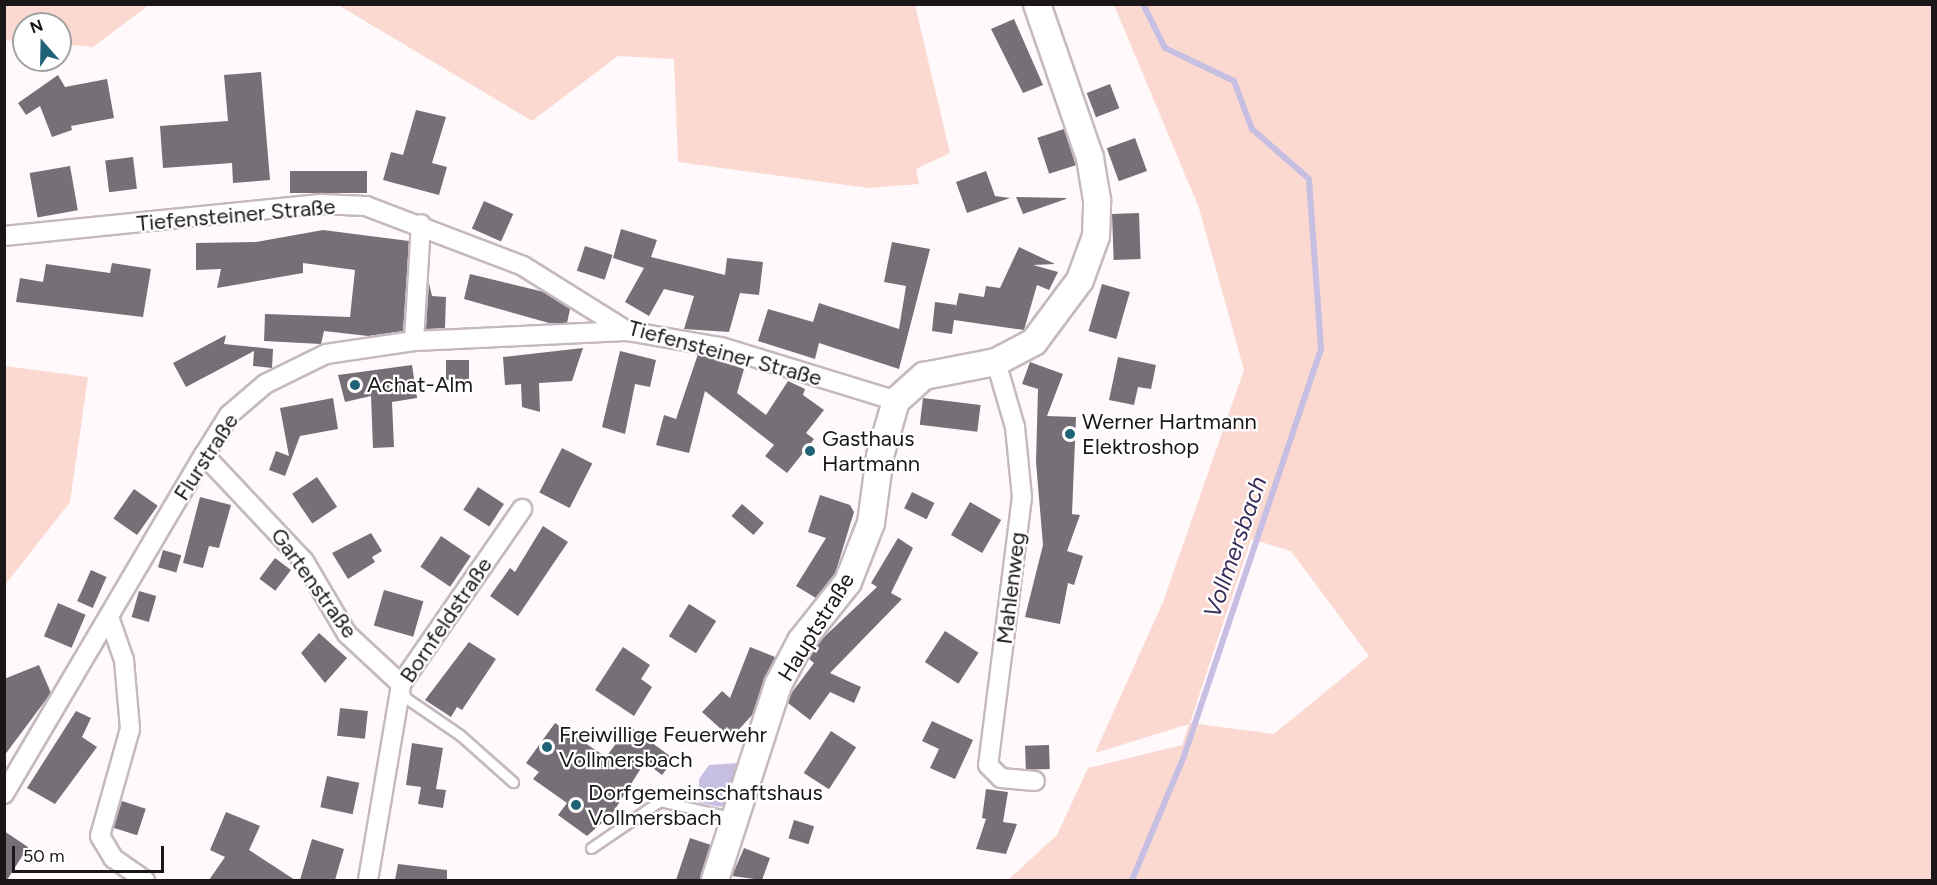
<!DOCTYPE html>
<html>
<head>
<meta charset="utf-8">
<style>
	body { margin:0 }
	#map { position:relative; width:1937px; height:885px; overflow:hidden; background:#fff9fc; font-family:Figtree,sans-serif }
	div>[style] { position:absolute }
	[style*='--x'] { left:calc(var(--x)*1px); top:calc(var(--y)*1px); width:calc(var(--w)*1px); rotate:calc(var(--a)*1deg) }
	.green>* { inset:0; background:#fbd9d0 }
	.water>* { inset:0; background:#c7bfe2 }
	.stream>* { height:6px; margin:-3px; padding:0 3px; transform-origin:3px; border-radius:3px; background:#c7bfe2 }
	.building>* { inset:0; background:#766f77; transform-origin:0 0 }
	.roads { filter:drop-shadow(2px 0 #c5b9bf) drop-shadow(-2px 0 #c5b9bf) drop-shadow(0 2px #c5b9bf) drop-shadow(0 -2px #c5b9bf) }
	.lane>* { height:9px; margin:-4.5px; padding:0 4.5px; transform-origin:4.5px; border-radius:4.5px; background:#fff }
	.street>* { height:18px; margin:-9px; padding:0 9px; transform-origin:9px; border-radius:9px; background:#fff }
	.secondary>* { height:26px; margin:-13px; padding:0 13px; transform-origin:13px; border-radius:13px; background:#fff }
	.dots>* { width:16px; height:16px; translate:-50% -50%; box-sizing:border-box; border:3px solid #fff; border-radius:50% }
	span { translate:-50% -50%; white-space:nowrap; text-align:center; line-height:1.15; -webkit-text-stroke:4.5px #fff; paint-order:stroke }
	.street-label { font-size:22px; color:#1b1719 }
	.poi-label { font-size:22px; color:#1b1719 }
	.left { translate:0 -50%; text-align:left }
	.water-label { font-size:24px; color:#3b2d5b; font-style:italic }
	.frame { position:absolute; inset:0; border:6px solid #1b1719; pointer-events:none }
	.north { position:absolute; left:12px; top:12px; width:60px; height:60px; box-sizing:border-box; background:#fff; border:2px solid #a4a2a3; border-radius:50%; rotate:340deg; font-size:16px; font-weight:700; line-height:24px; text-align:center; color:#1b1719 }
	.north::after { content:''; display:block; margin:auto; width:21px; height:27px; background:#216376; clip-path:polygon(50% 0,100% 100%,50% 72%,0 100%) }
	.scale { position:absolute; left:12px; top:846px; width:152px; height:27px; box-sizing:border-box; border:3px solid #1b1719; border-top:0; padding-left:8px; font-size:18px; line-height:21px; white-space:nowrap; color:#1b1719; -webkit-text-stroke:4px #fff; paint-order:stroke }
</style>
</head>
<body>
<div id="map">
	<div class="green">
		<div style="clip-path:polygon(4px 5px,5px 4px,149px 5px,93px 47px,60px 44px,60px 24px,24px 24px,24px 42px,5px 40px)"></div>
		<div style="clip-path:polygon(338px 5px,915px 5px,950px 153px,916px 169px,919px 184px,868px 188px,678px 162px,674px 59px,618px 56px,532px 121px)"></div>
		<div style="clip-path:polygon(evenodd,1114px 5px,1932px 5px,1932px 880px,1008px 880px,1057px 835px,1088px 768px,1182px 745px,1189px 724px,1095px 753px,1163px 602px,1244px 370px,1199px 208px,1114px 5px,1251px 539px,1291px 551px,1369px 656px,1274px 734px,1190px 723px,1251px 539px)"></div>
		<div style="clip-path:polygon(5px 366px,88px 377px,70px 502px,5px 585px)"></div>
	</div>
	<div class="water">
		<div style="clip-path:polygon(738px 763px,726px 803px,721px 807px,699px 803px,699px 779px,709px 765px)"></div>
	</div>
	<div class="stream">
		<div style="--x:1132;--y:880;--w:134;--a:-67.2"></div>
		<div style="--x:1184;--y:756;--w:430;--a:-71.4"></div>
		<div style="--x:1321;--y:348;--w:169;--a:-94.1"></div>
		<div style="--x:1309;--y:179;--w:76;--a:-138.7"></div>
		<div style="--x:1252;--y:129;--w:51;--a:-110.6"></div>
		<div style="--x:1234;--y:81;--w:76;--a:-154.4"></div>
		<div style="--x:1165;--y:48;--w:49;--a:-116.6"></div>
	</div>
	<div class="building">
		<div style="clip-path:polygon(1014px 19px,1043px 85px,1023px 93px,991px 29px)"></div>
		<div style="clip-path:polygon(261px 72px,270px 180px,233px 183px,232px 163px,163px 168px,160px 126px,228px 121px,224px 75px)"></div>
		<div style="clip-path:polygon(58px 75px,65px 87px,107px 79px,114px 118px,71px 126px,72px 130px,52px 137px,40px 106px,26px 115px,18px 103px)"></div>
		<div style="left:1110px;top:84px;width:26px;height:25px;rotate:69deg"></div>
		<div style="clip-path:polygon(416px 110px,446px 117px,432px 163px,447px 167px,439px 195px,383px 180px,391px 152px,403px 155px)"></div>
		<div style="left:1064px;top:129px;width:38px;height:28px;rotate:72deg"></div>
		<div style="left:1135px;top:138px;width:35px;height:30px;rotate:70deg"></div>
		<div style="left:133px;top:157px;width:32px;height:28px;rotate:83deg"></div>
		<div style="left:70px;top:166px;width:45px;height:41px;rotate:80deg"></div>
		<div style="left:290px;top:171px;width:77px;height:22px"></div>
		<div style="clip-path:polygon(986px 171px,995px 196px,1010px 198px,967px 213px,956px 182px)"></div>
		<div style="clip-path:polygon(1016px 197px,1066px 198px,1066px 199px,1023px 214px)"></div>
		<div style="left:484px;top:201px;width:32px;height:30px;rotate:24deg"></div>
		<div style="left:1139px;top:213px;width:46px;height:27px;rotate:88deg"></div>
		<div style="clip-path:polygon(621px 229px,657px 240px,651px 257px,725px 275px,727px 258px,763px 262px,759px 295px,740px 293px,729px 332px,684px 329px,694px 296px,664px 289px,649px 316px,625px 302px,644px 268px,613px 258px)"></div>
		<div style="clip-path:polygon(323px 230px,409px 241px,403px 331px,368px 336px,324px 331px,321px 344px,264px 341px,265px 314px,350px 317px,355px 270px,303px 263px,303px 273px,217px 288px,221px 269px,196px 270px,196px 243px,256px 242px)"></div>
		<div style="clip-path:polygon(892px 242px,930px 249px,899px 369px,819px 343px,815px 359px,758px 341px,768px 309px,813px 322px,819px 303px,899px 329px,906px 286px,884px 282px)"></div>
		<div style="left:585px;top:246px;width:29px;height:26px;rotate:18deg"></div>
		<div style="clip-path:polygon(1019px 247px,1055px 264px,1033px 265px,1058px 272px,1049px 290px,1037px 285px,1024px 330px,954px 320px,952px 334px,932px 331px,935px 302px,956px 305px,955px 311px,959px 293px,984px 297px,986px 286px,1000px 288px)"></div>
		<div style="clip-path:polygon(112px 263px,151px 269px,143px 317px,16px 302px,20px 278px,43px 282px,46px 264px,110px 273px)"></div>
		<div style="clip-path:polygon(470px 274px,544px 292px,570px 309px,567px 323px,549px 323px,464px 299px)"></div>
		<div style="clip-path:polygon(429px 283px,432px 296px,446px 297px,445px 328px,426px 329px)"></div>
		<div style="left:1102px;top:284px;width:29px;height:49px;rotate:16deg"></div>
		<div style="clip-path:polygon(226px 335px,224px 344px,273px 349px,272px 368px,253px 366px,254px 351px,186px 387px,173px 363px)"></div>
		<div style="clip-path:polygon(583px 348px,572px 381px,539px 383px,540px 412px,522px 407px,521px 384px,505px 385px,503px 357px)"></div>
		<div style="clip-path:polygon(620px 351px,656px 360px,650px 387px,635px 384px,625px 434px,602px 427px)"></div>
		<div style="clip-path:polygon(698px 354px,744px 369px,737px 393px,766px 415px,788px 381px,805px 389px,803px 395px,824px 410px,806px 433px,814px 439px,787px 473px,765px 456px,774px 445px,705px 391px,689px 453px,656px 445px,664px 415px,676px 419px)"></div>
		<div style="clip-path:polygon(1118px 357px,1156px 365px,1151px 389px,1138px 387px,1134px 405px,1109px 400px)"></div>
		<div style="left:469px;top:360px;width:20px;height:23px;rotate:90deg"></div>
		<div style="clip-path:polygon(1030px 362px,1063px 374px,1047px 416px,1076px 417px,1072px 514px,1080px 515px,1067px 551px,1083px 556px,1074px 585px,1068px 583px,1060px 624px,1025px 617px,1043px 545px,1036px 462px,1038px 389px,1022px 384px)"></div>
		<div style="clip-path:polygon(412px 365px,417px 398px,392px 402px,394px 447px,373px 448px,371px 396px,345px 402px,338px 375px)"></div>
		<div style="clip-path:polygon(333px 398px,338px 429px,300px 436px,285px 476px,269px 470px,276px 451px,289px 456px,280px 408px)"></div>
		<div style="left:923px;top:398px;width:58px;height:27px;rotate:7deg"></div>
		<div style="left:562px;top:448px;width:34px;height:50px;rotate:27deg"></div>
		<div style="left:317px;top:477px;width:36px;height:30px;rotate:56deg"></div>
		<div style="left:478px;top:487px;width:31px;height:27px;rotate:33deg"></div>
		<div style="left:134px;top:489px;width:29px;height:36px;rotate:35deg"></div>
		<div style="left:912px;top:492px;width:25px;height:18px;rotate:26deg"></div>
		<div style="clip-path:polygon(820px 495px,850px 505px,854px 512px,835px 574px,816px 598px,796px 586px,826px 538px,808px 532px)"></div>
		<div style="clip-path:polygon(200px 497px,231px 505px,219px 548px,209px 546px,203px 568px,183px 563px)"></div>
		<div style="left:970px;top:502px;width:36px;height:38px;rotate:30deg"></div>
		<div style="left:742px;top:504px;width:29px;height:16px;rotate:41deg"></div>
		<div style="clip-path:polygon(543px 526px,568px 542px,518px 616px,490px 596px,510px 568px,515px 572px)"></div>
		<div style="clip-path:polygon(371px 533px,382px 551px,372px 557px,375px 562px,348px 579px,332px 553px)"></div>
		<div style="left:441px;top:536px;width:36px;height:37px;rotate:34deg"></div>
		<div style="clip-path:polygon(898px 538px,913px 548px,891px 593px,902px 599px,830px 673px,861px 687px,854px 703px,830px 692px,810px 720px,788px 703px,790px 695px,814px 663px,809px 659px,822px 639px,877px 587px,871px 583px)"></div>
		<div style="left:163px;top:550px;width:19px;height:18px;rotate:16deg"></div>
		<div style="left:275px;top:558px;width:20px;height:26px;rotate:37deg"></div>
		<div style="left:91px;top:570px;width:17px;height:34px;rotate:24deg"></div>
		<div style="left:384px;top:590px;width:41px;height:37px;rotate:16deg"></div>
		<div style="left:139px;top:591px;width:18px;height:27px;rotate:16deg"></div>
		<div style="left:58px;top:603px;width:30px;height:36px;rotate:23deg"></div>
		<div style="left:689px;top:604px;width:32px;height:38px;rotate:32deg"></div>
		<div style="left:945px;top:631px;width:40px;height:37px;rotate:33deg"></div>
		<div style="clip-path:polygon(319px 633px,347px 658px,325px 683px,301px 653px)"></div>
		<div style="clip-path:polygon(469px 642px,496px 659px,462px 710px,457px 707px,451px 717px,425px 700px)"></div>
		<div style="clip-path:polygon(623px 647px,650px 665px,641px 679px,652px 687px,634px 716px,595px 690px)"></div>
		<div style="clip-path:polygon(750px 647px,775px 657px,753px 714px,731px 738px,702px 712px,722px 691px,730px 698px)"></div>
		<div style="clip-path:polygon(39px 665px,51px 693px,4px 756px,4px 679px)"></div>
		<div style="left:340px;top:708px;width:28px;height:28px;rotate:6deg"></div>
		<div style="clip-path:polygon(76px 711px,91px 718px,82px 737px,97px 747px,55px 804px,27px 788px)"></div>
		<div style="clip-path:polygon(932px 721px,973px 740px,955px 779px,930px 768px,939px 749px,922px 741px)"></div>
		<div style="clip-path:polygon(555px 723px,606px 757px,629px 726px,674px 759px,662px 775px,645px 762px,612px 814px,587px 836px,558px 815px,567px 803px,533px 779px,539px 772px,526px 763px)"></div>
		<div style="left:831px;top:731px;width:30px;height:50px;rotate:33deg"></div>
		<div style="clip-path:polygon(412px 743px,443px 748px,436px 789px,446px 790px,443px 808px,418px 804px,421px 787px,406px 785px)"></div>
		<div style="left:1049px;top:745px;width:24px;height:24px;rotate:88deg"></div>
		<div style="left:327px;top:776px;width:33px;height:32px;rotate:12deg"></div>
		<div style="clip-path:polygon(986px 789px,1008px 792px,1003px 822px,1017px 824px,1006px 854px,976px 849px,986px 819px,982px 818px)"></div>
		<div style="left:122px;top:801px;width:25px;height:28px;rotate:18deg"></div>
		<div style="clip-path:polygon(226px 812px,260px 826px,249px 850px,295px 880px,209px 880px,225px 857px,210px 850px)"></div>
		<div style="left:794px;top:820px;width:21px;height:19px;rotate:17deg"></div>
		<div style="clip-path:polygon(4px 831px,28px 847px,7px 880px,4px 880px)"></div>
		<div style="clip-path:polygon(690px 838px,711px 845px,700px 880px,676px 880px)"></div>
		<div style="clip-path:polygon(312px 839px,344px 849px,335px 880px,300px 880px)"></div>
		<div style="clip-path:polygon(744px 848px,770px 858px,762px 880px,732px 876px)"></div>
		<div style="clip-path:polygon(398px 864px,447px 870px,447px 880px,395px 880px)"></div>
	</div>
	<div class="roads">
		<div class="lane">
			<div style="--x:403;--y:690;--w:9;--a:69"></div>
			<div style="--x:406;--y:698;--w:65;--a:34.4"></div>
			<div style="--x:460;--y:735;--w:71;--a:41.6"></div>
			<div style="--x:591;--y:848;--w:83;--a:-34.3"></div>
			<div style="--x:660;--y:801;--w:76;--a:12.9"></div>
		</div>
		<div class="street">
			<div style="--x:4;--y:236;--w:318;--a:-5.8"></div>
			<div style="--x:320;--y:204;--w:46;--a:2.5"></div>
			<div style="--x:366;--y:206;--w:168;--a:20.9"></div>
			<div style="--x:523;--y:266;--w:123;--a:32"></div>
			<div style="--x:627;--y:331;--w:95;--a:9.7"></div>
			<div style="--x:721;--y:347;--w:183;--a:17.1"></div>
			<div style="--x:414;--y:341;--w:117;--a:-86.6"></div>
			<div style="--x:996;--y:362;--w:68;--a:73.7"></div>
			<div style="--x:1015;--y:427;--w:70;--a:84.3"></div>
			<div style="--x:1022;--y:497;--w:270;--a:97.2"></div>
			<div style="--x:988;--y:765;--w:18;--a:45"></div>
			<div style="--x:1001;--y:778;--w:34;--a:5"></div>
			<div style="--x:204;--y:455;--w:146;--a:46.7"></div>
			<div style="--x:304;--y:561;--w:85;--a:59.5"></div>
			<div style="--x:347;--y:634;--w:74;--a:42.8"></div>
			<div style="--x:109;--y:617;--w:46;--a:70.8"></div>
			<div style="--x:124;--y:660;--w:69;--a:85"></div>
			<div style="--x:130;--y:729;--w:111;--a:105.7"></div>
			<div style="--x:100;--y:836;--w:26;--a:59"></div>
			<div style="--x:113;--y:858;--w:39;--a:35"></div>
			<div style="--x:4;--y:794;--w:394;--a:-59.5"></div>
			<div style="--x:204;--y:455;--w:47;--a:-58"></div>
			<div style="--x:229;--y:415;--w:48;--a:-40.7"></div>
			<div style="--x:265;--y:384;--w:68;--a:-26.2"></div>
			<div style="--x:326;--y:354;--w:89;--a:-8.4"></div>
			<div style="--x:414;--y:341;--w:213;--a:-2.7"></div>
			<div style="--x:368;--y:880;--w:199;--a:-80.4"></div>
			<div style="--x:401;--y:684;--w:213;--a:-55.3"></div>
		</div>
		<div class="secondary">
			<div style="--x:715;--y:880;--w:205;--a:-72.1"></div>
			<div style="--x:778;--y:685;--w:50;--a:-62.4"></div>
			<div style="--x:801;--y:641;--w:75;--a:-51.5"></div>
			<div style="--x:848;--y:582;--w:63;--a:-68.7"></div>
			<div style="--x:871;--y:523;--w:68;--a:-82.3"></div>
			<div style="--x:880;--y:456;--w:57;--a:-73.8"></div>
			<div style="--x:896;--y:401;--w:38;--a:-42"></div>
			<div style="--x:924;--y:376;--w:73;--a:-11"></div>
			<div style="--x:996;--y:362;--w:43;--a:-27.8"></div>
			<div style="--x:1034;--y:342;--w:77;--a:-53.4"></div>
			<div style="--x:1080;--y:280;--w:47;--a:-70"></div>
			<div style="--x:1096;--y:236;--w:36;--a:-88"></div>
			<div style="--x:1097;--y:200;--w:43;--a:-99.5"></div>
			<div style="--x:1090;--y:158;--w:163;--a:-109"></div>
		</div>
	</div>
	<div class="dots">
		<div style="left:355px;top:385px;background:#216376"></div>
		<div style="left:1070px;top:434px;background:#216376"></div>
		<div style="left:810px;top:451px;background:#216376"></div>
		<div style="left:547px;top:747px;background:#216376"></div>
		<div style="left:576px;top:805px;background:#216376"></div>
	</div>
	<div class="street-label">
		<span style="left:236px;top:215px;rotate:-5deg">Tiefensteiner Straße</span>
		<span style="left:725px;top:353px;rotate:15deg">Tiefensteiner Straße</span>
		<span style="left:206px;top:457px;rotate:-57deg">Flurstraße</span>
		<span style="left:314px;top:583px;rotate:54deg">Gartenstraße</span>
		<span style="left:1011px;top:588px;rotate:-83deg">Mahlenweg</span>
		<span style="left:446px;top:620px;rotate:-56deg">Bornfeldstraße</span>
		<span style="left:816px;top:627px;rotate:-58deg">Hauptstraße</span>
	</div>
	<div class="poi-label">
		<span class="left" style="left:367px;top:385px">Achat-Alm</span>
		<span class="left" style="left:1082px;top:434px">Werner Hartmann<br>Elektroshop</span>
		<span class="left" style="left:822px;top:451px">Gasthaus<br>Hartmann</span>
		<span class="left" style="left:559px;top:747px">Freiwillige Feuerwehr<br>Vollmersbach</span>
		<span class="left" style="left:588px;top:805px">Dorfgemeinschaftshaus<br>Vollmersbach</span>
	</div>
	<div class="water-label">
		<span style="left:1235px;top:547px;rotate:-71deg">Vollmersbach</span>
	</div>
	<div class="frame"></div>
	<div class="north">N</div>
	<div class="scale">50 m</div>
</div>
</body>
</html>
